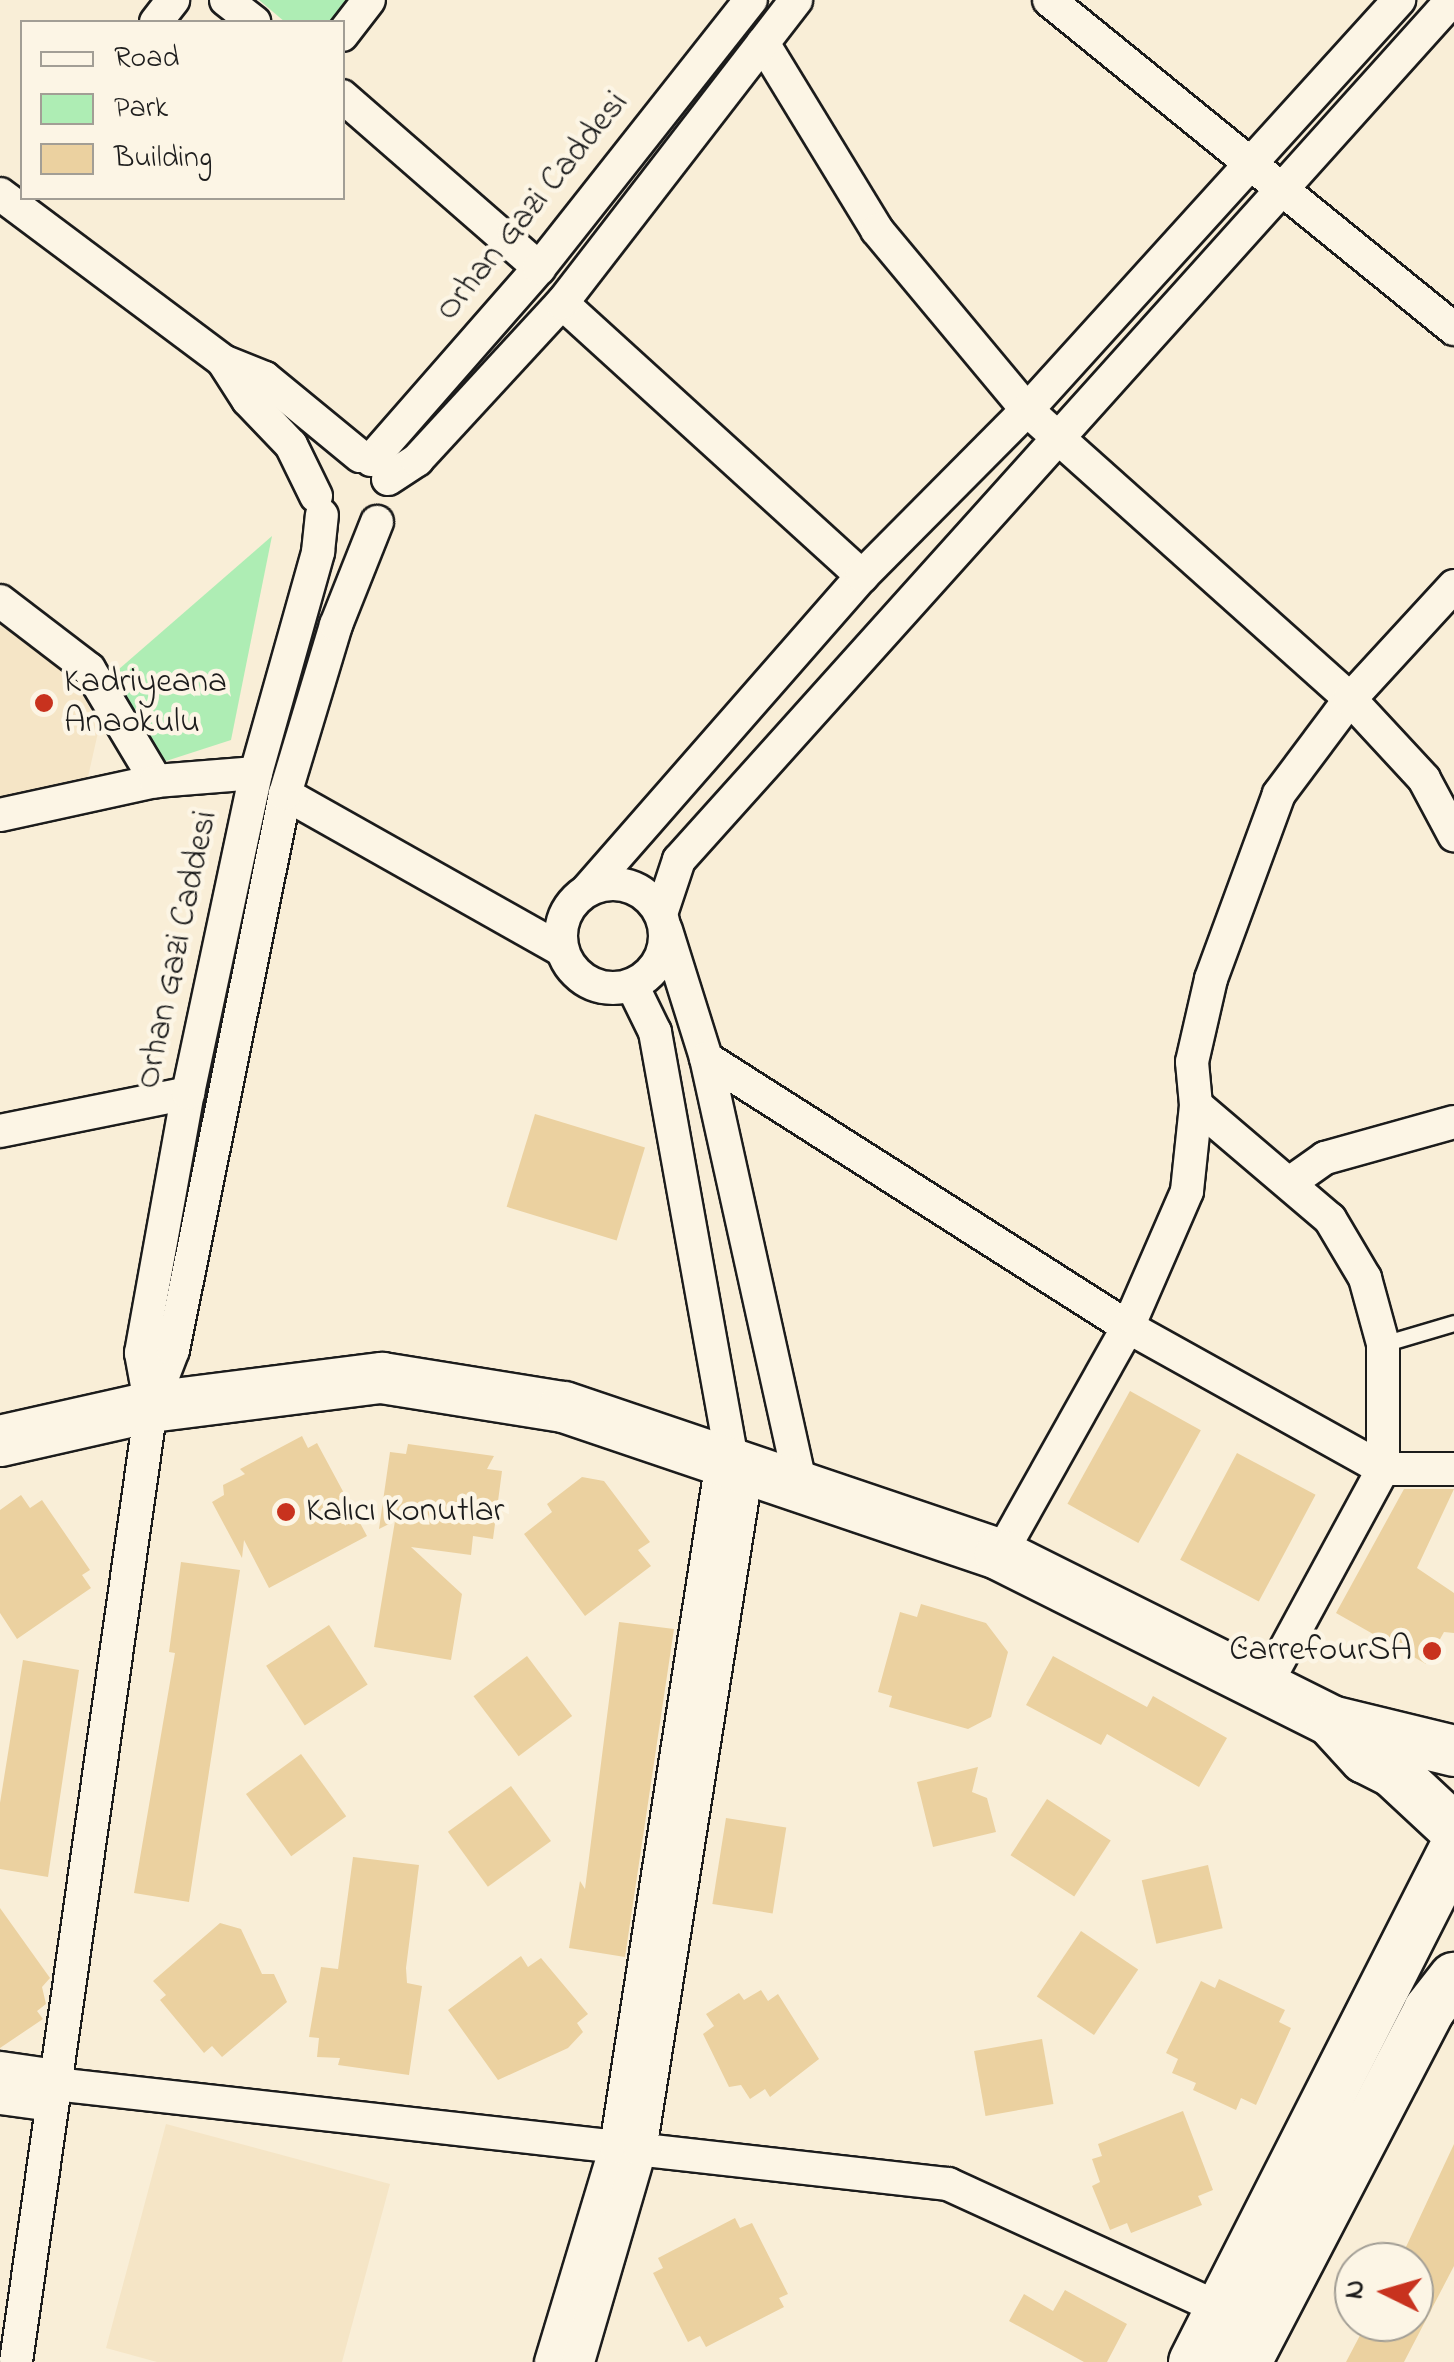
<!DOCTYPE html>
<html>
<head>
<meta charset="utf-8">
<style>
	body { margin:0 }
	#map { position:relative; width:1454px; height:2362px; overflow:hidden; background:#f9eed7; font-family:"Indie Flower",sans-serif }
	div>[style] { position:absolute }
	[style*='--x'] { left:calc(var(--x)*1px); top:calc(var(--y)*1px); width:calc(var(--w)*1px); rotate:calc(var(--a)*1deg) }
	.built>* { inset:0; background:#f5e5c6 }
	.green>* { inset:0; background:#aeedb4 }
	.building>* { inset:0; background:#ebd1a0; transform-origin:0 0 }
	.roads { filter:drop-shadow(2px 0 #1c1c1c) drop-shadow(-2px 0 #1c1c1c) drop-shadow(0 2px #1c1c1c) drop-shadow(0 -2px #1c1c1c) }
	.service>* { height:15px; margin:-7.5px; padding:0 7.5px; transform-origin:7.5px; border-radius:7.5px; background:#fcf5e5 }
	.minor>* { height:32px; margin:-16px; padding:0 16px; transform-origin:16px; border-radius:16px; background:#fcf5e5 }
	.minor>.ring { margin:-16px; padding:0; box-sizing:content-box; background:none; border:32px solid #fcf5e5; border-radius:50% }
	.primary>* { height:50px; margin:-25px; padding:0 25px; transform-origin:25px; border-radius:25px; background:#fcf5e5 }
	.dots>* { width:28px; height:28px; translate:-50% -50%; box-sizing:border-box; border:5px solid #fcf5e5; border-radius:50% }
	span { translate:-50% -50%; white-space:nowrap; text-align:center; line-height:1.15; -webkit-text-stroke:9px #fcf5e5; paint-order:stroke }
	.street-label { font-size:35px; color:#1c1c1c }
	.poi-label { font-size:35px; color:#1c1c1c }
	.left { translate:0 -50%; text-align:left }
	.right { translate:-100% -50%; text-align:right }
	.legend { position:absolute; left:20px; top:20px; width:325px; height:180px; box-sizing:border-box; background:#fcf5e5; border:2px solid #a29e95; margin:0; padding:12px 18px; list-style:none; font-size:30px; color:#1c1c1c }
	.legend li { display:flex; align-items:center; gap:20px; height:50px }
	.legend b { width:50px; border:2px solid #a29e95 }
	.north { position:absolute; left:1334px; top:2242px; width:100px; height:100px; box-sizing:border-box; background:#fcf5e5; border:2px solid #a29e95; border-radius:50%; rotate:275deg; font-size:28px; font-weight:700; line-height:40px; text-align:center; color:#1c1c1c }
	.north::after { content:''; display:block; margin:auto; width:35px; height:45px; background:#c8321e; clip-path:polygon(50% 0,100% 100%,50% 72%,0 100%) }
</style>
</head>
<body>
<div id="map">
	<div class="built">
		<div style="clip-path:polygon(0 616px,75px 678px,99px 728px,88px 777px,0 798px)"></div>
		<div style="clip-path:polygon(166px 2124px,390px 2184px,342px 2362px,157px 2362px,106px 2348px)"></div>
	</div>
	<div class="green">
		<div style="clip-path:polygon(259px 0,352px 0,335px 22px,285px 22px)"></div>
		<div style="clip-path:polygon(272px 536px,231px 740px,163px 762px,111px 676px)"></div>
	</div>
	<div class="building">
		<div style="left:535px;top:1114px;width:115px;height:97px;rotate:17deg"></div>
		<div style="left:1130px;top:1391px;width:81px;height:129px;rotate:29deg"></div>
		<div style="clip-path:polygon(302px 1436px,308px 1448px,317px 1443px,367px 1536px,269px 1588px,244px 1540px,242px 1558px,212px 1502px,224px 1495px,223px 1485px,245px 1474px,240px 1469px)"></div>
		<div style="clip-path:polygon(408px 1444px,494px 1456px,487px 1469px,502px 1471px,493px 1539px,473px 1536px,471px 1555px,411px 1547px,462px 1594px,451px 1660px,374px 1647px,395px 1521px,379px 1529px,390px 1452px,406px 1454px)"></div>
		<div style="left:1237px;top:1453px;width:89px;height:121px;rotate:28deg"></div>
		<div style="clip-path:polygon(582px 1477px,604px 1481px,650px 1542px,638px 1550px,651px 1566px,585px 1616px,524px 1534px,552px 1512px,547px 1504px)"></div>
		<div style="clip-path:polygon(1404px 1489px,1454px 1489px,1417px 1568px,1454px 1593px,1454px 1633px,1444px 1632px,1426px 1664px,1336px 1613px)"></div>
		<div style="clip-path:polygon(21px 1495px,30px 1508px,42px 1500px,90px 1570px,82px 1575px,91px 1588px,17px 1639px,0 1613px,0 1510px)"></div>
		<div style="clip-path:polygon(181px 1562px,240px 1570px,189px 1902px,134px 1893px,175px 1653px,169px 1652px)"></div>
		<div style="clip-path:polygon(921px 1604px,986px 1623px,1008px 1652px,991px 1717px,968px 1729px,889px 1707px,892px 1696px,878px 1692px,900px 1612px,917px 1617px)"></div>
		<div style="clip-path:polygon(619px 1622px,674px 1629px,625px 1957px,569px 1948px,580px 1881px,585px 1889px)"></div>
		<div style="left:329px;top:1625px;width:71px;height:75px;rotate:57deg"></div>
		<div style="left:527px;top:1656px;width:75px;height:67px;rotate:53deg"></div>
		<div style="clip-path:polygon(1053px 1656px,1147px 1707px,1153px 1696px,1227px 1738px,1199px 1787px,1107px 1734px,1101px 1745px,1026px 1705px)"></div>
		<div style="clip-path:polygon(23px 1660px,79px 1670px,48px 1877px,0 1869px,0 1803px)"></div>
		<div style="left:301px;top:1754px;width:77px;height:68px;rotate:54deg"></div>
		<div style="clip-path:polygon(978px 1767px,972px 1792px,987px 1798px,996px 1832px,933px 1847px,917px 1782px)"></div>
		<div style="left:511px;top:1786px;width:68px;height:78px;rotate:54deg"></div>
		<div style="left:1047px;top:1799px;width:76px;height:67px;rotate:33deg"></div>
		<div style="left:726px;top:1818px;width:61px;height:87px;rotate:9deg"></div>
		<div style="clip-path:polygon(353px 1857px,419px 1865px,406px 1968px,407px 1983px,422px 1986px,409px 2075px,338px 2065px,340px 2058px,317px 2057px,319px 2038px,309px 2037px,321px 1967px,338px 1969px)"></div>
		<div style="left:1208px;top:1865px;width:65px;height:68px;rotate:77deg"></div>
		<div style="clip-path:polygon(0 1908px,50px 1978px,42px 1987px,46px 2004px,37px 2011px,43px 2019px,0 2048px)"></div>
		<div style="clip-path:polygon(220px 1923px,241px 1929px,262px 1974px,274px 1974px,287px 2002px,222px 2057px,212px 2046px,204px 2053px,160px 2000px,166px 1995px,153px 1981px)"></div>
		<div style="left:1081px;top:1931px;width:69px;height:79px;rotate:34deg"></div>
		<div style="clip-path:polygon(521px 1956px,528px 1967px,541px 1958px,588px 2014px,577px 2023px,583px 2032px,568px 2048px,498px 2080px,448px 2010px)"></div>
		<div style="clip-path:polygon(1219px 1979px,1285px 2010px,1279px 2022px,1291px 2028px,1256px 2105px,1241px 2098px,1236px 2110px,1193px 2090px,1196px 2083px,1172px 2073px,1178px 2059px,1166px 2053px,1201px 1981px,1215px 1988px)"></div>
		<div style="clip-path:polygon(761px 1990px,768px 2001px,778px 1994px,819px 2059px,770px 2097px,765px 2089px,750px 2099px,741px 2085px,729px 2087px,703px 2034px,714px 2026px,706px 2014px,739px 1993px,744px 2000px)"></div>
		<div style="left:1042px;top:2039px;width:66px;height:69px;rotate:80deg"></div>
		<div style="clip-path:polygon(1183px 2111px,1213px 2190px,1198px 2196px,1202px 2205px,1131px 2233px,1127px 2223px,1110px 2230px,1092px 2186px,1100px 2182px,1092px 2159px,1102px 2156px,1098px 2144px)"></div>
		<div style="clip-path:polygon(1454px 2144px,1454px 2266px,1404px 2362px,1346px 2362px,1367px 2322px,1414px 2322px,1414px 2262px,1399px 2262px)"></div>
		<div style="clip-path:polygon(735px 2218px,740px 2228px,752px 2223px,788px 2294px,779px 2298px,784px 2307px,706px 2347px,700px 2336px,688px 2342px,653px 2273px,663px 2268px,658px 2258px)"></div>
		<div style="clip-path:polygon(1065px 2290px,1127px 2324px,1107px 2362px,1084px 2362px,1009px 2321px,1024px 2294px,1053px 2311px)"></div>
	</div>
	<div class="roads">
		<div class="service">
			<div style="--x:1383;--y:1344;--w:74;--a:-16.5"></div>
		</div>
		<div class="minor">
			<div style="--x:226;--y:0;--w:36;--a:38"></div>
			<div style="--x:1049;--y:0;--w:522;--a:39.09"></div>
			<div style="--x:156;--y:22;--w:28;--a:-52"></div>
			<div style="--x:342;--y:35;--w:44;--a:-52.4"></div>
			<div style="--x:763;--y:43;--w:219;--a:58.6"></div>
			<div style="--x:877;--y:230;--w:234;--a:50.2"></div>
			<div style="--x:1027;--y:410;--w:433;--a:41.8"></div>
			<div style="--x:1350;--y:699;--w:119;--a:126.8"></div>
			<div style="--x:1279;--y:794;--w:197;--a:110.2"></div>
			<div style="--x:1211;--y:979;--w:85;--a:102.9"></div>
			<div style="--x:1192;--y:1062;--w:43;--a:84.7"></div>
			<div style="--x:1196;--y:1105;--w:176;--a:40.4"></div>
			<div style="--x:1330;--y:1219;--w:69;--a:59.3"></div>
			<div style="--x:1365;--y:1278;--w:68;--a:74.7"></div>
			<div style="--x:1383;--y:1344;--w:125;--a:90"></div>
			<div style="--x:1383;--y:1469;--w:249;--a:118.5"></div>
			<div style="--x:342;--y:96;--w:262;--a:41.1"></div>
			<div style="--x:0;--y:194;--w:279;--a:36.8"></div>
			<div style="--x:562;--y:303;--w:406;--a:42.3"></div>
			<div style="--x:371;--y:460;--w:255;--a:-48.8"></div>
			<div style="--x:539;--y:268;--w:342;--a:-51.7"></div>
			<div style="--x:388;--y:479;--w:35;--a:-33"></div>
			<div style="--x:417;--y:460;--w:214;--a:-47.3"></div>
			<div style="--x:562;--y:303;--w:383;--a:-52.3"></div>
			<div style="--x:316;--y:496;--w:57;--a:-116.1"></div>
			<div style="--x:291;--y:445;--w:62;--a:-133.7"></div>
			<div style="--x:248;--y:400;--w:46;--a:-122.7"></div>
			<div style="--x:223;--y:361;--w:45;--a:22"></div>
			<div style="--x:265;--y:378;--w:123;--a:39.4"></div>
			<div style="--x:1454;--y:586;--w:154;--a:132.6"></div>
			<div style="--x:1350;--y:699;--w:109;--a:47.2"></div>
			<div style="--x:1424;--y:779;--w:64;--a:61.8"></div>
			<div style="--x:0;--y:601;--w:112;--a:37.4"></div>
			<div style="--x:89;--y:669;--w:131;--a:59.1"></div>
			<div style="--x:285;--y:794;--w:318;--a:29.4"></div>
			<div style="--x:0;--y:815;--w:160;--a:-12.3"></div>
			<div style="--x:156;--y:781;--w:100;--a:-4.6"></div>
			<div class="ring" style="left:561px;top:884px;width:72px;height:72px"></div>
			<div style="--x:588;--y:889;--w:416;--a:-48.8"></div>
			<div style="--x:862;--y:576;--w:234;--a:-45.2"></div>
			<div style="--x:1027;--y:410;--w:554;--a:-47.78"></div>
			<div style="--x:661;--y:914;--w:57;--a:-71.6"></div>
			<div style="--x:679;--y:860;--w:1156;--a:-48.05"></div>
			<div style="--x:666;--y:930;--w:134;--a:72.6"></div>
			<div style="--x:706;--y:1058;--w:440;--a:77.5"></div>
			<div style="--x:632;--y:985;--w:52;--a:63.9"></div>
			<div style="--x:655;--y:1032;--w:439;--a:79.8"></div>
			<div style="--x:706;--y:1058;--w:500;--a:32.52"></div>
			<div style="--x:1128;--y:1327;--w:292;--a:29.1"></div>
			<div style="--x:1383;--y:1469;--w:71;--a:0"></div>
			<div style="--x:0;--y:1131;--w:192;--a:-11.4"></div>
			<div style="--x:1291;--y:1182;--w:42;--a:-35.2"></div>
			<div style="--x:1325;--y:1158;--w:134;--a:-15.6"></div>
			<div style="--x:151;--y:1407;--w:55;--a:-100.5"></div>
			<div style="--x:141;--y:1353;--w:264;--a:-79.8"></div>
			<div style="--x:188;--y:1093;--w:327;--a:-78"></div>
			<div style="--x:256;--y:773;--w:230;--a:-74.3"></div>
			<div style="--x:318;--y:552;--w:37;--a:-84"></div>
			<div style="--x:1000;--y:1555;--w:261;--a:-60.7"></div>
			<div style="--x:1128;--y:1327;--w:148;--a:-66.5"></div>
			<div style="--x:1187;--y:1191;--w:86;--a:-84"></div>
			<div style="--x:0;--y:2068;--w:57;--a:8.1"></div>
			<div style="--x:55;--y:2084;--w:899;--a:6.39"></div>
			<div style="--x:948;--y:2184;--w:300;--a:24.6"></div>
			<div style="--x:0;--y:2098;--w:52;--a:7.7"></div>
			<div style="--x:16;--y:2362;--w:964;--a:-81.95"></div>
			<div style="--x:151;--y:1407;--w:61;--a:-68.9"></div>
			<div style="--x:173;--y:1350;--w:567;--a:-78.61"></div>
			<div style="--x:285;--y:794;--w:177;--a:-73.2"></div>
			<div style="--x:336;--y:625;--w:111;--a:-68.3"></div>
			<div style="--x:551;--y:2362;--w:225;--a:-73.2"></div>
			<div style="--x:616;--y:2147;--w:694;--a:-81.22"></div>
			<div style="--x:578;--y:2362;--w:221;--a:-73.7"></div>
			<div style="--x:640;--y:2150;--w:689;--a:-81.07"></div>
		</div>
		<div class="primary">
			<div style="--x:0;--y:1441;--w:155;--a:-12.7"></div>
			<div style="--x:151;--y:1407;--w:233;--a:-7.2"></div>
			<div style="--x:382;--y:1378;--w:184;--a:9.1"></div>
			<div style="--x:564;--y:1407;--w:460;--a:18.7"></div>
			<div style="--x:1000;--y:1555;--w:370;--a:26.6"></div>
			<div style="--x:1451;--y:1826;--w:79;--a:-137"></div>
			<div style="--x:1393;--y:1772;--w:31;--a:-153"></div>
			<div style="--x:1365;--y:1758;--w:50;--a:-132.6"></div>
			<div style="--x:1331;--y:1721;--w:127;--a:13.7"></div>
			<div style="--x:1194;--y:2362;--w:570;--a:-63.08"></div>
			<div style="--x:1246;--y:2362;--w:397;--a:-62.5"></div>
			<div style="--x:1429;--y:2010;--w:41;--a:-52"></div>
		</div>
	</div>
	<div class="dots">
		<div style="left:44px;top:703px;background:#c8321e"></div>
		<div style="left:286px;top:1512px;background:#c8321e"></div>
		<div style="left:1432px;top:1651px;background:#c8321e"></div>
	</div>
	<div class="street-label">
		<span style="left:533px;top:207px;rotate:-51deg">Orhan Gazi Caddesi</span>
		<span style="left:178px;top:950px;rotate:-78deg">Orhan Gazi Caddesi</span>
	</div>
	<div class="poi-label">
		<span class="left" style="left:64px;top:703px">Kadriyeana<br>Anaokulu</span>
		<span class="left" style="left:306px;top:1512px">Kalıcı Konutlar</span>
		<span class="right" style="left:1412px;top:1651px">CarrefourSA</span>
	</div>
	<ul class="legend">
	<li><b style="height:12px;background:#fcf5e5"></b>Road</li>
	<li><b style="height:28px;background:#aeedb4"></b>Park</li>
	<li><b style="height:28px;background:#ebd1a0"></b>Building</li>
	</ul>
	<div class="north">N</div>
</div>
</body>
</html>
